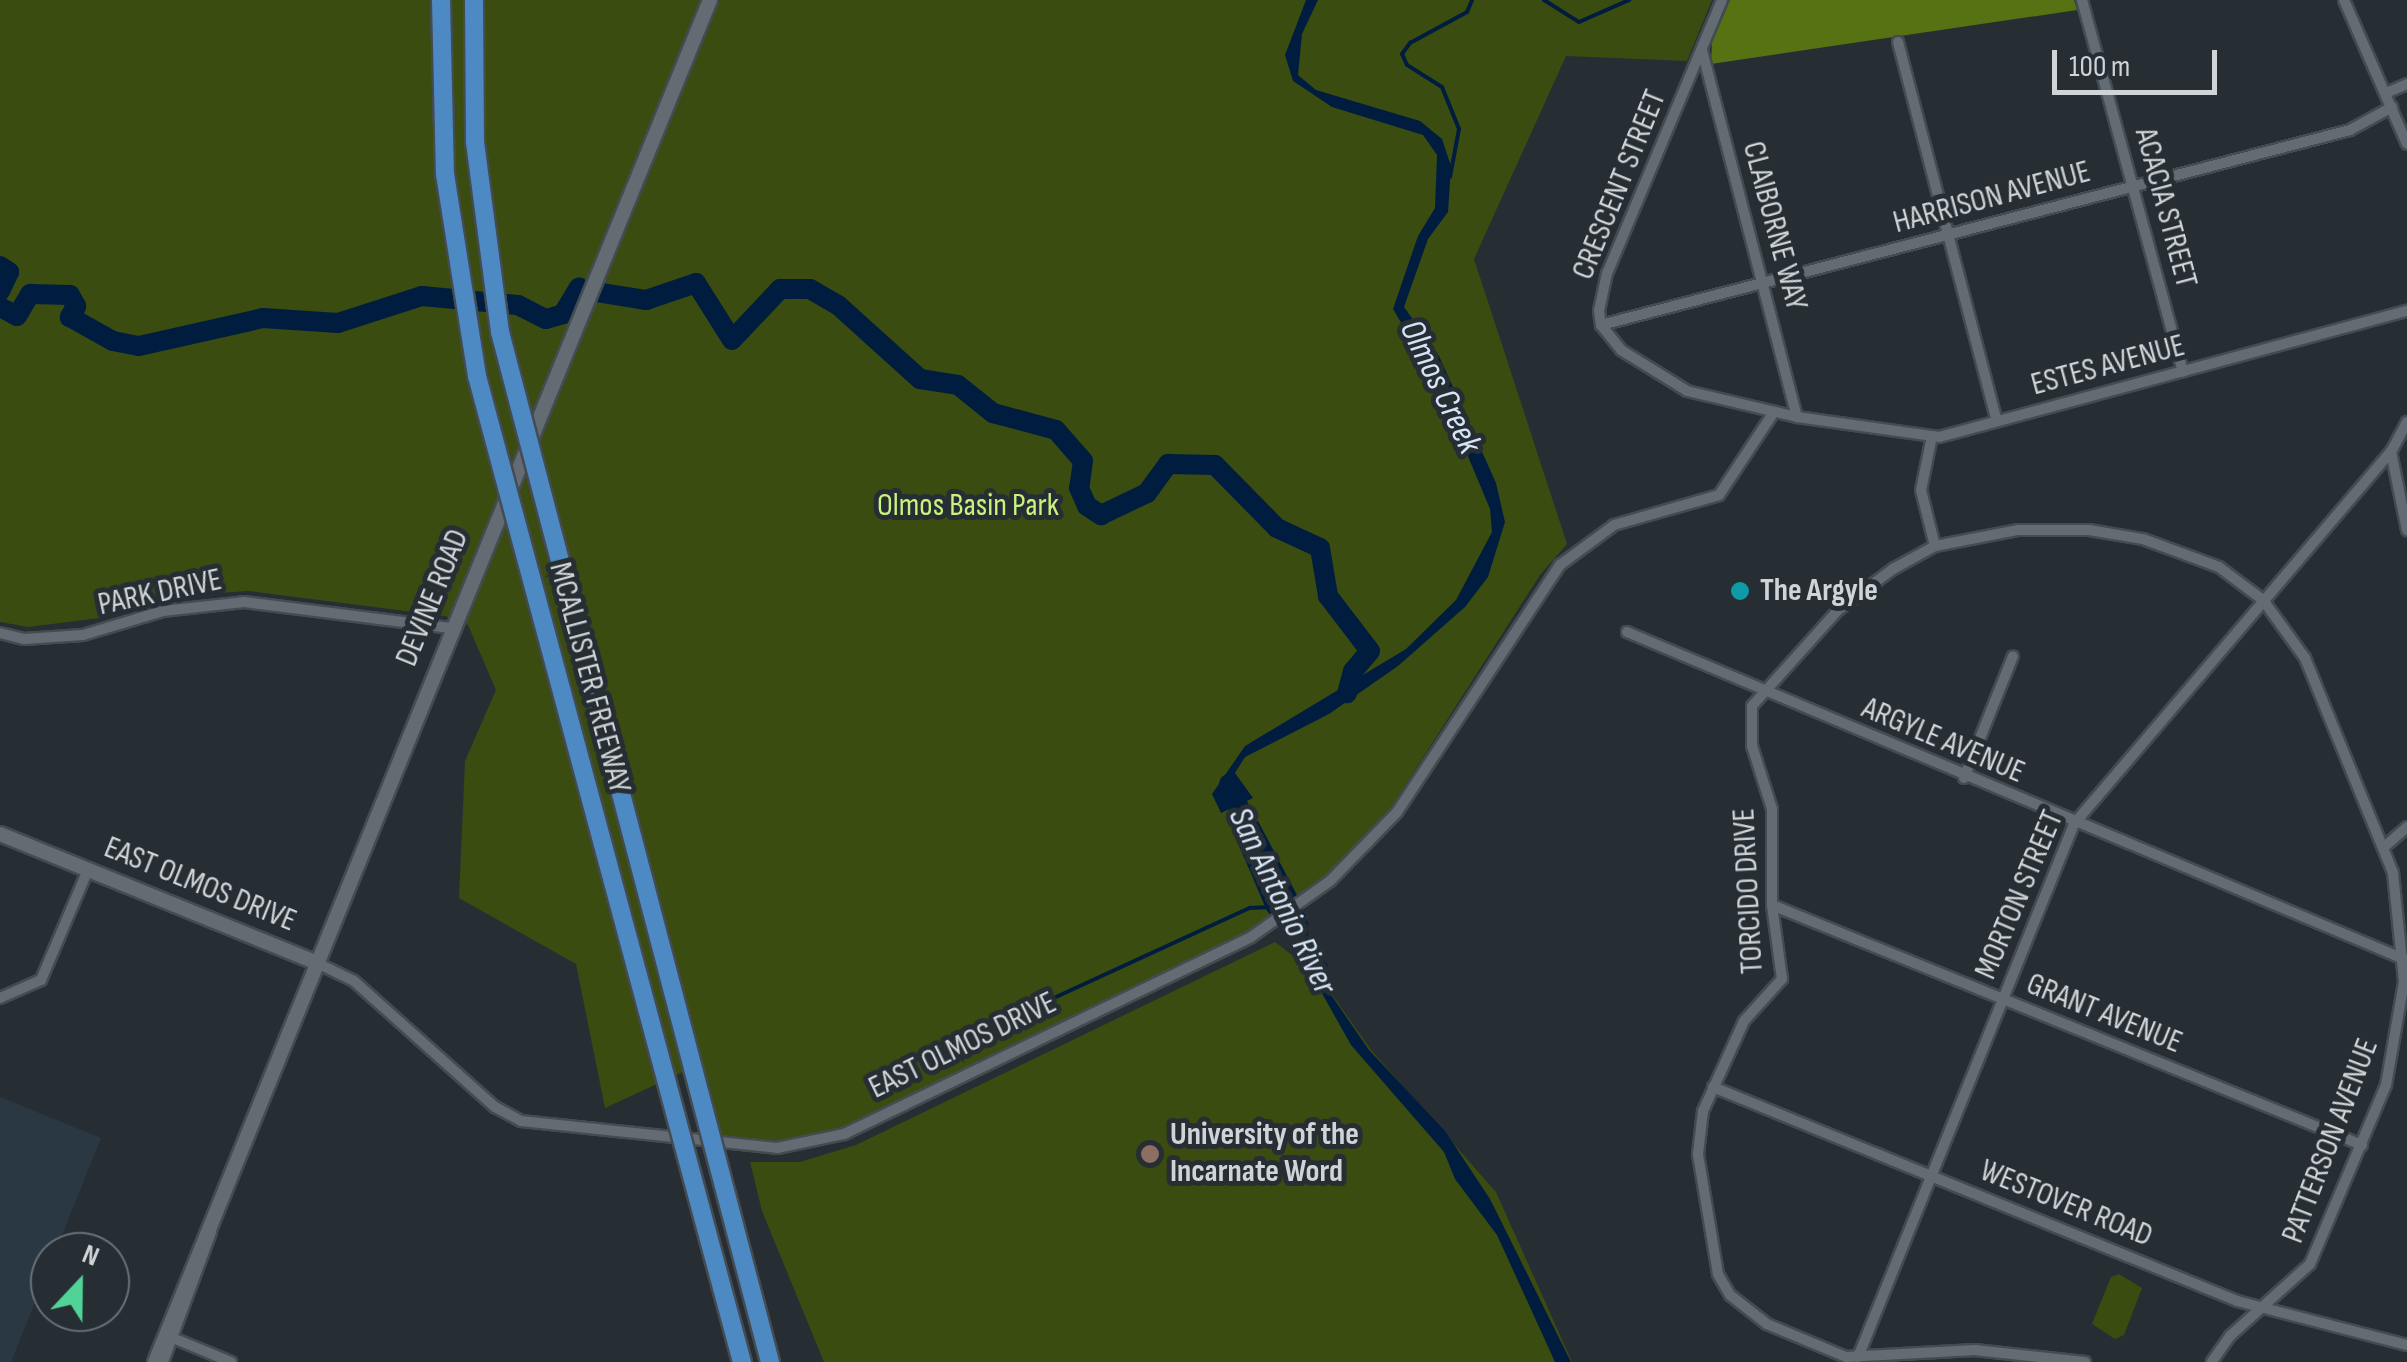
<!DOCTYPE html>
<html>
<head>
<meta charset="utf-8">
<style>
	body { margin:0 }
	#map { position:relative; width:2407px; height:1362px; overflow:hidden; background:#262e34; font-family:"Sofia Sans Condensed",sans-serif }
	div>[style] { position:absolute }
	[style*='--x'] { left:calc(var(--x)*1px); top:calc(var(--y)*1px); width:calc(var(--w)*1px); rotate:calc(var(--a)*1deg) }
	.built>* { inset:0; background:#2a3843 }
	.green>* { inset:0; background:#3a4c10 }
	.forest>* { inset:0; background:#567212 }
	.water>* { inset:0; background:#001d3f }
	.stream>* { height:4px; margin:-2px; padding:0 2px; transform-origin:2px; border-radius:2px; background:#001d3f }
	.river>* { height:20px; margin:-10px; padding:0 10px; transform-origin:10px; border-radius:10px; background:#001d3f }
	.roads { filter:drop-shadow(2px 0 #444b51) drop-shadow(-2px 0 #444b51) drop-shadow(0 2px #444b51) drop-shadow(0 -2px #444b51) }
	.street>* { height:10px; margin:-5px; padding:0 5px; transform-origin:5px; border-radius:5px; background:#636c73 }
	.secondary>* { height:14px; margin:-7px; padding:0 7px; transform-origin:7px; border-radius:7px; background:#636c73 }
	.bridges { filter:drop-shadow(2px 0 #444b51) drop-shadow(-2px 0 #444b51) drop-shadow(0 2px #444b51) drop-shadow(0 -2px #444b51) }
	.highway-bridge>* { height:18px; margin:-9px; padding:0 9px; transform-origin:9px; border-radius:9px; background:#4d89c2 }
	.dots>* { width:28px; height:28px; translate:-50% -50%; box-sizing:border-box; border:5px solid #262e34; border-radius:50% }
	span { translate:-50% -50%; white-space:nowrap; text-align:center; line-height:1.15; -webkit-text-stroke:10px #262e34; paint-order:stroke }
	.street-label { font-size:32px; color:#ced4d8 }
	.park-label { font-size:32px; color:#caf37e }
	.poi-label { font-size:32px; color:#ced4d8; font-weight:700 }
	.left { translate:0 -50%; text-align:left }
	.water-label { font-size:35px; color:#d5e4f7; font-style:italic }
	.north { position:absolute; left:30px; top:1232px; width:100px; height:100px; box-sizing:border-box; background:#262e34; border:2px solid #697076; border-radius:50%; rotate:22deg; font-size:28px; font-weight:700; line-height:40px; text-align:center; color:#ced4d8 }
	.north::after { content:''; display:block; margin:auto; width:35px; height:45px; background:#51d397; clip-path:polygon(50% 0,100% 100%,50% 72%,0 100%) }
	.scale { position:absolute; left:2052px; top:50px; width:165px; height:45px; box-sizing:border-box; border:5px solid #ced4d8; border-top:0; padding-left:12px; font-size:30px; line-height:35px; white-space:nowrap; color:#ced4d8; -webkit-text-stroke:8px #262e34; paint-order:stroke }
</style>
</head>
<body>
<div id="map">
	<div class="built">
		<div style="clip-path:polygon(0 1097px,101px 1138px,11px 1362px,0 1362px)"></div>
	</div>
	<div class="green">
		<div style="clip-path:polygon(0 0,1712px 0,1687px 61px,1566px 56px,1474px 259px,1567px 544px,1540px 575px,1390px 809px,1321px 880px,1241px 935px,846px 1127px,792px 1142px,718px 1136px,700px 1064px,605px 1108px,576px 964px,459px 898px,465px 761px,496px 690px,468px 625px,445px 616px,248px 591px,159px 597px,100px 618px,28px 627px,0 622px)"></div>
		<div style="clip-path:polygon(1275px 942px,1319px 976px,1371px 1050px,1496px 1192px,1572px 1362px,824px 1362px,762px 1211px,750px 1162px,800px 1162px,856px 1145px)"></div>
		<div style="clip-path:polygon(2119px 1274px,2142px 1288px,2124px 1335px,2115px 1339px,2092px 1324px,2111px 1277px)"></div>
	</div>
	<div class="forest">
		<div style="clip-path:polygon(1730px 0,2074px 0,2077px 10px,1711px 64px,1712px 41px)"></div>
	</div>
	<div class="water">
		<div style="clip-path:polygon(1306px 0,1318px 0,1302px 34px,1298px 75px,1316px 90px,1420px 121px,1442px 139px,1451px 166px,1448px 212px,1428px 239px,1404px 307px,1439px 356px,1496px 483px,1505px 522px,1488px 577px,1465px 607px,1398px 666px,1329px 714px,1245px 757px,1235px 773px,1253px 798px,1221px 813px,1212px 794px,1245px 746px,1406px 649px,1456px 600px,1492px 532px,1490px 509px,1439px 387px,1393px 309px,1418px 236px,1435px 208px,1437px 155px,1423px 135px,1332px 107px,1293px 81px,1285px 55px)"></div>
		<div style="clip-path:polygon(1258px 821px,1307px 914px,1309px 944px,1328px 965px,1325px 986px,1369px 1050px,1445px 1131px,1490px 1199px,1571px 1362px,1555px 1362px,1497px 1235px,1455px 1179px,1444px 1152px,1351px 1045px,1319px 988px,1319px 970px,1267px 911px,1234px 834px)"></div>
	</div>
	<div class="stream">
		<div style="--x:1544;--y:0;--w:41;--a:32.2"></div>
		<div style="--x:1579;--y:22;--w:55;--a:-23.7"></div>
		<div style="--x:1450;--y:177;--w:49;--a:-79.4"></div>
		<div style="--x:1459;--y:129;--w:45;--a:-112"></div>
		<div style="--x:1442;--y:87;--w:41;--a:-147.8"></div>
		<div style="--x:1407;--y:65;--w:12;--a:-114"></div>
		<div style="--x:1402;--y:54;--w:14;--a:-54"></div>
		<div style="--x:1410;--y:43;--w:65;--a:-28.5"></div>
		<div style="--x:1467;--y:12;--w:13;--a:-67"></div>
		<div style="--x:982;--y:1031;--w:295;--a:-24.7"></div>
		<div style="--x:1250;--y:908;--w:21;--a:-3"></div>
	</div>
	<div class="river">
		<div style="--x:0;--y:266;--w:11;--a:34"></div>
		<div style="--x:9;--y:272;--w:21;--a:115"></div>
		<div style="--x:596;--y:292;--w:51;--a:9.1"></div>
		<div style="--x:646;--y:300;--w:53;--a:-18.8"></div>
		<div style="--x:696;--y:283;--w:67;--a:57.7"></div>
		<div style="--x:732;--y:340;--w:70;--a:-46.7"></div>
		<div style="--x:780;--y:289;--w:30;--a:0"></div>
		<div style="--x:810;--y:289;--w:32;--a:30"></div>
		<div style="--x:838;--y:305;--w:110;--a:42.1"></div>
		<div style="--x:920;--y:379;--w:38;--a:9"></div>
		<div style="--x:958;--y:385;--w:45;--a:38.7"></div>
		<div style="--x:993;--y:413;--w:65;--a:15.1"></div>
		<div style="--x:1056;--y:430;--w:41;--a:48.9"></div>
		<div style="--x:1083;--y:461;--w:27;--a:98"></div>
		<div style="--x:1079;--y:488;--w:20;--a:66"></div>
		<div style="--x:1087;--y:506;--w:17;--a:33"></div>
		<div style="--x:1101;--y:515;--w:51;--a:-25.6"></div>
		<div style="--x:1147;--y:493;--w:36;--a:-54"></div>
		<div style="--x:1168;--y:464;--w:47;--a:1.2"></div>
		<div style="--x:1215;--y:465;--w:88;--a:45.5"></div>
		<div style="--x:1277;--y:528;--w:47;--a:24.9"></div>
		<div style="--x:1320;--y:548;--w:49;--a:80.5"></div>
		<div style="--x:1328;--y:596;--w:69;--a:52.6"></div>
		<div style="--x:1370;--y:651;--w:26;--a:130"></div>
		<div style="--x:1353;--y:671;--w:23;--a:105"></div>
		<div style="--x:0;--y:307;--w:19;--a:28"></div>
		<div style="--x:17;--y:316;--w:26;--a:-59"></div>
		<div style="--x:30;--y:294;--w:40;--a:1.4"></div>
		<div style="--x:70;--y:295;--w:13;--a:61"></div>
		<div style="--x:76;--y:306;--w:13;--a:119"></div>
		<div style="--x:70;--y:317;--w:49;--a:29.2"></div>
		<div style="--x:113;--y:341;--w:26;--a:11"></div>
		<div style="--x:139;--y:346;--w:127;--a:-12.7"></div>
		<div style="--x:263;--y:318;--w:75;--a:3.8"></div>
		<div style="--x:338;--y:323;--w:88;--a:-17.8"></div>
		<div style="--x:422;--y:296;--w:96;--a:5.4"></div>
		<div style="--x:518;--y:305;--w:31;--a:27"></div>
		<div style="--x:546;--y:319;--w:18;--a:-16"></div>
		<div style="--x:563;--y:314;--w:31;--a:-59"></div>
		<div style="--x:1229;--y:784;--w:69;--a:67.1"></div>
	</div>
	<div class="roads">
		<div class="street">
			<div style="--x:1722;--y:0;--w:296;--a:112.8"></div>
			<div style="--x:1607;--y:273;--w:39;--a:102"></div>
			<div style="--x:1599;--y:311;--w:14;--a:82"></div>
			<div style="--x:1601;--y:325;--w:32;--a:51"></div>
			<div style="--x:1621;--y:350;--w:78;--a:31.8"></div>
			<div style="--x:1687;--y:391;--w:113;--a:13.3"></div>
			<div style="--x:1797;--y:417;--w:143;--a:8"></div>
			<div style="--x:1939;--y:437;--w:485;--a:-15.1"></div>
			<div style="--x:2082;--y:0;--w:385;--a:74.8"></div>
			<div style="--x:2344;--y:0;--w:157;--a:66.4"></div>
			<div style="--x:1898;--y:42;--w:392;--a:75.4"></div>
			<div style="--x:1702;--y:50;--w:379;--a:75.5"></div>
			<div style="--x:2386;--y:93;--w:23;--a:-23"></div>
			<div style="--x:1601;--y:325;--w:774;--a:-14.59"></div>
			<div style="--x:2350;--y:130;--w:48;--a:-28.7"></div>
			<div style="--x:1932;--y:436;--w:55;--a:101.5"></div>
			<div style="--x:1921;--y:490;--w:58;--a:76"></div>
			<div style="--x:2391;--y:452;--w:80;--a:78.4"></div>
			<div style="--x:1627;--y:632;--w:845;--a:22.83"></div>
			<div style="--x:0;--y:633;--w:25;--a:14"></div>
			<div style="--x:24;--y:639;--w:59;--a:-3.9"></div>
			<div style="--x:83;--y:635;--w:84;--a:-16.7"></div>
			<div style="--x:163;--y:611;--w:81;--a:-6.3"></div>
			<div style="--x:244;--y:602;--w:208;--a:7.2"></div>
			<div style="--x:1964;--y:778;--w:131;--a:-68.1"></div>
			<div style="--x:2383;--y:848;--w:32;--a:-41"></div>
			<div style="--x:1772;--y:905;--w:637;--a:22.14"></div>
			<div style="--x:315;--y:962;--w:43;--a:26"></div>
			<div style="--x:354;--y:981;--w:189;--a:41.8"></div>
			<div style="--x:495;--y:1107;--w:30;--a:28"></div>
			<div style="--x:521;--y:1121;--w:257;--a:6"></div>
			<div style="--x:777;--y:1148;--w:68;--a:-11.8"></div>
			<div style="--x:844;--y:1134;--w:452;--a:-25.8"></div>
			<div style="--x:1251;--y:937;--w:97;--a:-35.3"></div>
			<div style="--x:1330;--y:881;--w:96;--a:-45.8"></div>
			<div style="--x:1397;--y:812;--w:296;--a:-56.6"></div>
			<div style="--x:1560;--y:565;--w:67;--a:-36.5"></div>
			<div style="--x:1614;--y:525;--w:109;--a:-15.9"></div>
			<div style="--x:1719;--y:495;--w:100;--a:-56.5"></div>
			<div style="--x:0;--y:998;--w:45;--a:-23.7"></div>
			<div style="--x:41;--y:980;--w:120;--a:-66.9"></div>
			<div style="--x:1713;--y:1087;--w:566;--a:22.21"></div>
			<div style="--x:2237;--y:1301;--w:176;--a:14.5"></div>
			<div style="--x:173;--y:1338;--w:63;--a:22.5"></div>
			<div style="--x:1858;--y:1357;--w:575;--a:-67.94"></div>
			<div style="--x:2074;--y:824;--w:489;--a:-49.6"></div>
			<div style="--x:2391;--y:452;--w:34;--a:-62"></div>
			<div style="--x:163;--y:1362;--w:139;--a:-69.7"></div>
			<div style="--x:2085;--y:1362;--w:111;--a:-173.8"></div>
			<div style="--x:1975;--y:1350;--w:129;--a:176.9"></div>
			<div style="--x:1846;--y:1357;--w:86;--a:-157.3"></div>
			<div style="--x:1767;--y:1324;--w:47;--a:-141.9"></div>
			<div style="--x:1730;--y:1295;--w:24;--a:-120"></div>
			<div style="--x:1718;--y:1274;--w:122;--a:-99.5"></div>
			<div style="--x:1698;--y:1154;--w:43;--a:-83.4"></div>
			<div style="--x:1703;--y:1111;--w:99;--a:-65.5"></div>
			<div style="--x:1744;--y:1021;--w:57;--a:-47.9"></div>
			<div style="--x:1782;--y:979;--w:75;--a:-97.7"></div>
			<div style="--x:1772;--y:905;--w:96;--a:-90"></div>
			<div style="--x:1772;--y:809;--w:66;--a:-107.6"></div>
			<div style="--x:1752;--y:746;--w:40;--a:-90"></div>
			<div style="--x:1752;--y:706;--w:129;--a:-48.1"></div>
			<div style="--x:1838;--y:610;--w:69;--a:-36.7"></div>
			<div style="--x:1893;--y:569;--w:48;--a:-28.7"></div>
			<div style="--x:1935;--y:546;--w:85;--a:-10.9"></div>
			<div style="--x:2018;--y:530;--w:71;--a:0"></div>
			<div style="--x:2089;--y:530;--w:55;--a:9.5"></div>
			<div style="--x:2143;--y:539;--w:81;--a:20.2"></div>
			<div style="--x:2219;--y:567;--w:55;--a:36.9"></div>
			<div style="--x:2263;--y:600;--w:72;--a:54.1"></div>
			<div style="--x:2305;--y:658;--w:232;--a:67.7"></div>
			<div style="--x:2393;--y:873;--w:110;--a:84.2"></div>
			<div style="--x:2404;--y:982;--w:105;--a:99.9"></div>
			<div style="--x:2386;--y:1085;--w:194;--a:113"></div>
			<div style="--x:2310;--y:1264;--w:108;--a:138"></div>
			<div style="--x:2230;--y:1336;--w:32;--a:125"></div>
		</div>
		<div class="secondary">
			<div style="--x:0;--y:834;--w:338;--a:22.1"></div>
			<div style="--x:155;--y:1362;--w:1471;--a:-67.83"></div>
		</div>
	</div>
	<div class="bridges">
		<div class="highway-bridge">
			<div style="--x:441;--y:0;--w:174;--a:88.7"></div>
			<div style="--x:445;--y:174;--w:205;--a:81"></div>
			<div style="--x:477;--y:376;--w:1021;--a:74.96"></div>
			<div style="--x:474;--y:0;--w:142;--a:89.6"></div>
			<div style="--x:475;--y:142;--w:192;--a:82.5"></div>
			<div style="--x:500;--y:332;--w:1065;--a:75.31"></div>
		</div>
	</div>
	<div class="dots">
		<div style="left:1740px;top:591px;background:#0f9aa8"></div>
		<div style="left:1150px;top:1154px;background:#8d6e63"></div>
	</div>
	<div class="street-label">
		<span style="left:1620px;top:185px;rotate:-68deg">CRESCENT STREET</span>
		<span style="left:1992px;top:198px;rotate:-15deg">HARRISON AVENUE</span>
		<span style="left:2165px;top:208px;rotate:75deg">ACACIA STREET</span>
		<span style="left:1774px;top:226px;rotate:75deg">CLAIBORNE WAY</span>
		<span style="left:2108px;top:366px;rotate:-15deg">ESTES AVENUE</span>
		<span style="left:160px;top:593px;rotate:-12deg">PARK DRIVE</span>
		<span style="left:433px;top:598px;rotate:-68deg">DEVINE ROAD</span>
		<span style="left:589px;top:678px;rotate:75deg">MCALLISTER FREEWAY</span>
		<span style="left:1943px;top:741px;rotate:23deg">ARGYLE AVENUE</span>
		<span style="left:200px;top:885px;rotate:22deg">EAST OLMOS DRIVE</span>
		<span style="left:1749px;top:891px;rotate:-93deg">TORCIDO DRIVE</span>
		<span style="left:2020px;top:895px;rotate:-67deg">MORTON STREET</span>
		<span style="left:2104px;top:1014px;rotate:22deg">GRANT AVENUE</span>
		<span style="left:963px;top:1046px;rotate:-26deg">EAST OLMOS DRIVE</span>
		<span style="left:2331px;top:1141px;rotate:-69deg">PATTERSON AVENUE</span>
		<span style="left:2066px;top:1204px;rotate:22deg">WESTOVER ROAD</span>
	</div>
	<div class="park-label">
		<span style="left:968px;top:506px">Olmos Basin Park</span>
	</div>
	<div class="poi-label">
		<span class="left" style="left:1760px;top:591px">The Argyle</span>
		<span class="left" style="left:1170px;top:1154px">University of the<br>Incarnate Word</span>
	</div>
	<div class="water-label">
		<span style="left:1440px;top:387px;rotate:64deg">Olmos Creek</span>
		<span style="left:1282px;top:901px;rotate:64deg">San Antonio River</span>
	</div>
	<div class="north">N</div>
	<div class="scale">100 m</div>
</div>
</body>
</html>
